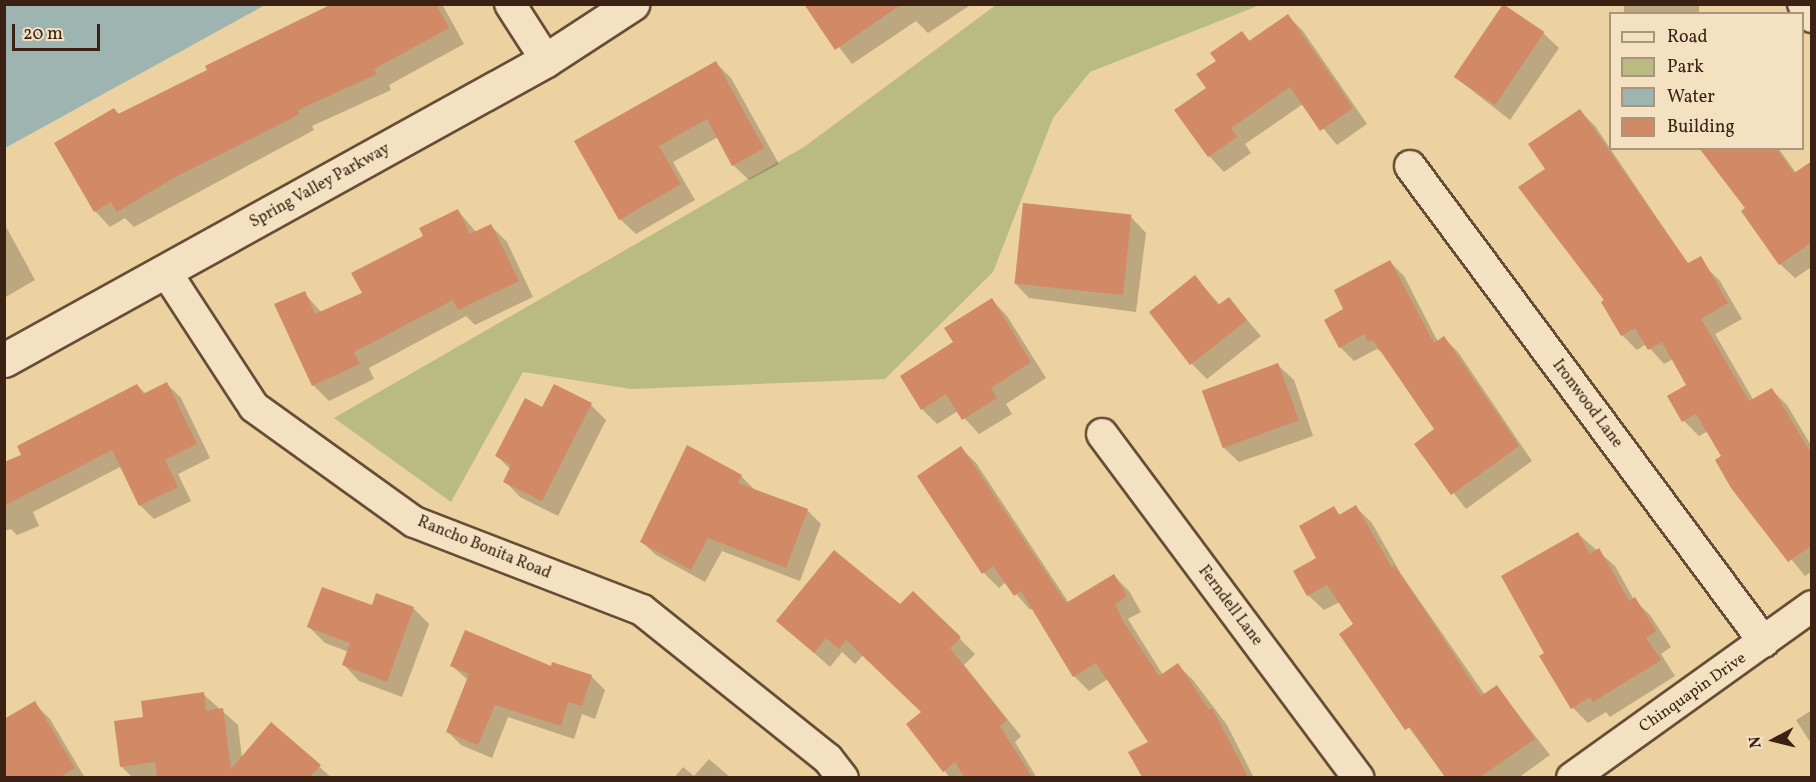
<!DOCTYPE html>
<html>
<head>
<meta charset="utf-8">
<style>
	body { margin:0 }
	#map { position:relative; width:1816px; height:782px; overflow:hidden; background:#ecd1a1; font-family:Vollkorn,serif }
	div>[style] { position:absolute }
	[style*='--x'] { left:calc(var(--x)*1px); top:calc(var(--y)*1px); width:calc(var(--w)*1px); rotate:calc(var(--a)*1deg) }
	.green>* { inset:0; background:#b9bb83 }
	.water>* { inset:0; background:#9db4b0 }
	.shadow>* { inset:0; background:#0003; transform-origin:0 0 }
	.building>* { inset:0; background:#d28966; transform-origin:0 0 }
	.roads { filter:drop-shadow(2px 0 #674d36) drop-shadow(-2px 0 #674d36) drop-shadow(0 2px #674d36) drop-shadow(0 -2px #674d36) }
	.street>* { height:30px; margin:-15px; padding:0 15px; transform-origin:15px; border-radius:15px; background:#f3e1c2 }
	.secondary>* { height:33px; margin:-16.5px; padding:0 16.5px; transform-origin:16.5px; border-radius:16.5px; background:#f3e1c2 }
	span { translate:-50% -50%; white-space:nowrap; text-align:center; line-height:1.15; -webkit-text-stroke:5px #f3e1c2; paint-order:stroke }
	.street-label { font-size:16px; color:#3b2113 }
	.frame { position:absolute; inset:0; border:6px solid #3b2113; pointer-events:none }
	.legend { position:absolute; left:1609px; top:12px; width:195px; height:138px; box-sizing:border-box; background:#f3e1c2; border:2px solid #a9947c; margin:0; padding:8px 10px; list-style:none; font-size:18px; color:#3b2113 }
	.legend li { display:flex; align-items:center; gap:12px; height:30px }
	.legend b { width:30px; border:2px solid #a9947c }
	.north { position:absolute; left:1744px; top:710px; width:60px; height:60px; -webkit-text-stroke:4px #f3e1c2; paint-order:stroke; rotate:263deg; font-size:16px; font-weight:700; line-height:24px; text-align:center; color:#3b2113 }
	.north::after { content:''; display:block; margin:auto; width:21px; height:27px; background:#3b2113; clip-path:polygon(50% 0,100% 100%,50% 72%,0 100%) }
	.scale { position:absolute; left:12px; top:24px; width:88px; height:27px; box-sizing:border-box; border:3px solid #3b2113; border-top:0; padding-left:8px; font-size:18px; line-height:21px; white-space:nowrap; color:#3b2113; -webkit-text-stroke:4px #f3e1c2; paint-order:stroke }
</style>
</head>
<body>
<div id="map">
	<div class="green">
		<div style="clip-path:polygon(996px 5px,1260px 5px,1090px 72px,1053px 118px,993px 272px,885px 379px,631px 389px,523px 372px,451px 502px,334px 418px,804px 147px)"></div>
	</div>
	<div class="water">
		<div style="clip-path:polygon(5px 4px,265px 4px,265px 5px,5px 148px)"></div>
	</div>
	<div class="shadow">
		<div style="clip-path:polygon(336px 4px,442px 4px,464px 44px,389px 85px,391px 90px,312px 126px,314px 130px,134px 227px,125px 218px,110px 227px,95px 211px,114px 109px,120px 115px)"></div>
		<div style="clip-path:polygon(806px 4px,972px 4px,928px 33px,916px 21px,852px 64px)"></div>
		<div style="left:1624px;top:4px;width:75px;height:10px"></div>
		<div style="clip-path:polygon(1288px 16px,1303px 31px,1367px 124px,1337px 145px,1303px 104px,1245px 144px,1251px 153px,1224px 172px,1209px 156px,1208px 88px,1218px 61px,1242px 33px,1251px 42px)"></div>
		<div style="clip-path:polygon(1543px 33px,1559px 48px,1510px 120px,1455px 77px)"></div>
		<div style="clip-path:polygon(716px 63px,731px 78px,779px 164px,749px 180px,733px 165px,718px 137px,673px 162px,695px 200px,636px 234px,620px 219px,576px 141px)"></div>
		<div style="clip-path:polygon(1580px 111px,1595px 126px,1694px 273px,1705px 266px,1720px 281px,1742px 319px,1715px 334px,1754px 401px,1772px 390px,1787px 405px,1812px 447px,1812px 571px,1805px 576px,1732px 487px,1723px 457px,1708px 431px,1699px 436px,1684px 421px,1669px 396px,1688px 385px,1673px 359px,1664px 364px,1646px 344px,1637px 350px,1622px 335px,1547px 170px)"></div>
		<div style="clip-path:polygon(1701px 148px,1778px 148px,1796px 173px,1812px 163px,1812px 271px,1810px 268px,1795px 278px,1780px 264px,1747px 208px)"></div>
		<div style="clip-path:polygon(458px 211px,477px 233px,491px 226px,507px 242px,533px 297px,475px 325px,466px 316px,369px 368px,374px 379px,329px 401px,313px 385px,304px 293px,322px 313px,364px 294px)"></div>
		<div style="clip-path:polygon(1131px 217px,1146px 233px,1136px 312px,1029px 298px,1014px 282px)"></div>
		<div style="clip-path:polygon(4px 223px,35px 280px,4px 298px)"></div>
		<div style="clip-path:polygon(1390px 262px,1404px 276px,1438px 342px,1444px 338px,1458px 352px,1532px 461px,1466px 509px,1416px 444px,1436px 430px,1385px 355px,1377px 349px,1354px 361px,1340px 347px,1345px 310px)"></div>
		<div style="clip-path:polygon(1195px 277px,1220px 305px,1229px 299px,1261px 336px,1207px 379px,1192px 364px)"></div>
		<div style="clip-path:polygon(992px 300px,1007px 316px,1046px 378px,1006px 404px,1012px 414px,979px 434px,958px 411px,937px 424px,922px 409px,955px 343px)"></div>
		<div style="clip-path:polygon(1278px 365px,1294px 380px,1313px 436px,1239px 462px,1223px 447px,1203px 391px)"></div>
		<div style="clip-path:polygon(167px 384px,181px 398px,210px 458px,178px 474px,191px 501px,154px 519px,140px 505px,122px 466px,33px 512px,39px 526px,17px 535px,11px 529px,4px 531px,4px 464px,23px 456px,19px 447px,137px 385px,146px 394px)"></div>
		<div style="clip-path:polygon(591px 405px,606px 420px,558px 516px,520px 497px,505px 481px,511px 470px,497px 456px,542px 409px)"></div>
		<div style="clip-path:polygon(961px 448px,976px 463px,1069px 603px,1114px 576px,1129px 591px,1141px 612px,1128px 619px,1163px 675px,1178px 665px,1193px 680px,1227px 725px,1254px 778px,1143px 778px,1130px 753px,1151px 742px,1108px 679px,1089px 691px,1074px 676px,1033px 608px,1030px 610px,1006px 582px,999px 588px,984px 573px)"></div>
		<div style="clip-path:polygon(741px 476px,756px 491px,808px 511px,821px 524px,800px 581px,722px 551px,705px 582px,656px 555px,642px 542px)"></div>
		<div style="clip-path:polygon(1356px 507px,1372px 523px,1401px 574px,1485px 695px,1497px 687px,1550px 755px,1518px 778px,1446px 778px,1341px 635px,1355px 625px,1340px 602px,1324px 610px,1308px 595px,1334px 508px,1341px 516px)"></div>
		<div style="clip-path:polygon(1578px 534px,1615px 566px,1634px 600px,1650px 615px,1671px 647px,1661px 654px,1675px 676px,1610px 717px,1606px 712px,1588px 723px,1573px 708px,1546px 654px)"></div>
		<div style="clip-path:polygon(373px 607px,413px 608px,429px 624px,402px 697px,359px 681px,344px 665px,349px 652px,325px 643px,309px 627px)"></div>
		<div style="clip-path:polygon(900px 607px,959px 638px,975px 654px,964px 665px,1021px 736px,1015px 742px,1037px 778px,950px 778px,908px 724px,923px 712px,863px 655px,855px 664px,842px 652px,830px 667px,778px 621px)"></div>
		<div style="clip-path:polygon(452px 666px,552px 668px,591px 676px,605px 690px,595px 719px,582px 714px,574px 739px,508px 717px,492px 758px,461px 745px,448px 732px,468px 680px)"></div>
		<div style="clip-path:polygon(203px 694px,238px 725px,242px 758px,271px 724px,332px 778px,133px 778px,121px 766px,145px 719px)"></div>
		<div style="clip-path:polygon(34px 703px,50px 719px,85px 778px,4px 778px,4px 721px)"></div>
		<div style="clip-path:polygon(1812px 710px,1812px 745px,1796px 720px)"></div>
		<div style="clip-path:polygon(709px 759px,731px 778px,674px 778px,683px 767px,694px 776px)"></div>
	</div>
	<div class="building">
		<div style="clip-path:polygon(332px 4px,436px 4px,449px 28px,374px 69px,377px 74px,298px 110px,300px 114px,177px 176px,117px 212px,111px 202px,94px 212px,54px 143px,114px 108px,118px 114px,207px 70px,205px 66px)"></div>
		<div style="clip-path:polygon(804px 4px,902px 4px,835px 50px)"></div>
		<div style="left:1503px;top:4px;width:50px;height:88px;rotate:34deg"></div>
		<div style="clip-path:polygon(1288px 14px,1353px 108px,1320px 131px,1290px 87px,1231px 128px,1237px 137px,1208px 157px,1174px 110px,1206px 88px,1196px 74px,1216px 61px,1210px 53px,1242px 31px,1249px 41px)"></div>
		<div style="clip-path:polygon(716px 61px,764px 148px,732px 166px,707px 119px,659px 146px,681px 184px,619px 220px,574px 141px)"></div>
		<div style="clip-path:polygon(1580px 109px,1688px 263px,1701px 256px,1728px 303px,1701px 319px,1749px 401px,1772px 388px,1812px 455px,1812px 545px,1788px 562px,1731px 488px,1715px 460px,1721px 456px,1696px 414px,1682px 422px,1667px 396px,1686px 385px,1662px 342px,1648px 350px,1635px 328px,1621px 336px,1601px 302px,1604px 300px,1518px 187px,1545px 169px,1528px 144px)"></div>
		<div style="clip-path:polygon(1699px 148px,1776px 148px,1794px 173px,1812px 161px,1812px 242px,1779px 265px,1741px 211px,1745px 208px)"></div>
		<div style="left:1023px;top:203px;width:109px;height:81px;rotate:6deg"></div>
		<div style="clip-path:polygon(458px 209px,470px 234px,491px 224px,519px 281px,458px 310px,453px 300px,354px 352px,360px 364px,312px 386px,274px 304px,305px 291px,315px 314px,362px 293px,351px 273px,423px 236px,419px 228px)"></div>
		<div style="clip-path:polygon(1390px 260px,1434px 343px,1444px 336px,1519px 446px,1451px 495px,1414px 444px,1434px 429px,1373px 340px,1368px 342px,1364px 334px,1339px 348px,1324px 320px,1343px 309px,1334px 290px)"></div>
		<div style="clip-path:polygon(1195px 275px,1218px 305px,1229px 297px,1247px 320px,1190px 365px,1149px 312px)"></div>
		<div style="clip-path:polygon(992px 298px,1031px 362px,991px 388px,997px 398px,962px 420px,946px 394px,921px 410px,900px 376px,953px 342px,944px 328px)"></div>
		<div style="left:1278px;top:363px;width:61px;height:81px;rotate:70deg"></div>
		<div style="clip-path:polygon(167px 382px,197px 444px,165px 460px,178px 487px,139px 506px,112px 450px,4px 506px,4px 462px,21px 455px,17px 446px,137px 384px,143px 394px)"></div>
		<div style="clip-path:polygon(554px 384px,592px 403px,542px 501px,503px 482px,511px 465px,495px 456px,525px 398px,542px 407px)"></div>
		<div style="clip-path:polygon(687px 445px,742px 475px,738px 483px,808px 509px,786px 568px,708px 538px,691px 570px,640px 542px)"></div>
		<div style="clip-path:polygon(961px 446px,1066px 603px,1114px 574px,1127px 596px,1115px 604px,1123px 621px,1159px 676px,1178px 663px,1209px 710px,1212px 708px,1248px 777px,1142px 777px,1128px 752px,1148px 742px,1096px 663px,1073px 677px,1021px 591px,1014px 596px,993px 566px,982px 574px,917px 476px)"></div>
		<div style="clip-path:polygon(1356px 505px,1392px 568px,1395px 566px,1481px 696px,1497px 685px,1535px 739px,1480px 777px,1445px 777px,1410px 727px,1405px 730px,1339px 634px,1353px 624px,1327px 585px,1307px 596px,1293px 571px,1316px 558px,1299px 526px,1334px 506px,1339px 515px)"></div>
		<div style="clip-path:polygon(1578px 532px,1590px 554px,1599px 548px,1629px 601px,1635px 597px,1656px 631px,1646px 638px,1661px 660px,1593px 702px,1590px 697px,1571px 709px,1539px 656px,1544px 653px,1501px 576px)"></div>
		<div style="clip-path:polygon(834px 550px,900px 604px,913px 591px,961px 637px,950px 648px,1007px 720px,1000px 726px,1032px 777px,964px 777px,955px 762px,943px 772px,906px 724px,921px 712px,846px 640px,839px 649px,826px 638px,814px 653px,776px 621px)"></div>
		<div style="clip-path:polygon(322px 587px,372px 605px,376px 593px,414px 607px,387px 682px,342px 665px,350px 643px,307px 627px)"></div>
		<div style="clip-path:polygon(465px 630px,551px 666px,552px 662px,592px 675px,582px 706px,568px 702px,561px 726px,495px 705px,478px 745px,446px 732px,469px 674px,450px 666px)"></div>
		<div style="clip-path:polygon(204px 692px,206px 711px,223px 708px,231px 769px,271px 722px,321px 765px,310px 777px,157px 777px,155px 762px,120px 767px,114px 721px,143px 717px,141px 701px)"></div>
		<div style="clip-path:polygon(35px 701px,75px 768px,60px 777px,4px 777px,4px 719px)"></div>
	</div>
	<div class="roads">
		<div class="street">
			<div style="--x:510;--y:4;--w:67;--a:57.3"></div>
			<div style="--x:1803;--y:4;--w:16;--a:55"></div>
			<div style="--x:1410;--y:166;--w:593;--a:53.36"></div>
			<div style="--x:166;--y:272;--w:161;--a:56.9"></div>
			<div style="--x:254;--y:407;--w:197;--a:35.7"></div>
			<div style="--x:414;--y:522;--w:244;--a:21.1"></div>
			<div style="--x:642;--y:610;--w:238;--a:38.7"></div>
			<div style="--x:828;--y:759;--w:24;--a:52"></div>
			<div style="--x:1102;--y:434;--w:429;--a:53.3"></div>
			<div style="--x:1572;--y:778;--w:295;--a:-35.6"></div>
		</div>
		<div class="secondary">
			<div style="--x:4;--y:360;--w:619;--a:-28.96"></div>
			<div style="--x:546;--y:60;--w:103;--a:-33.1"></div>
		</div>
	</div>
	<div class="street-label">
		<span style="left:320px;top:186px;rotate:-29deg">Spring Valley Parkway</span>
		<span style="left:1587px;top:404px;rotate:53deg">Ironwood Lane</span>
		<span style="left:484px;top:548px;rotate:22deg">Rancho Bonita Road</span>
		<span style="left:1230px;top:606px;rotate:53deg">Ferndell Lane</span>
		<span style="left:1693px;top:693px;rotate:-35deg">Chinquapin Drive</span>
	</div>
	<div class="frame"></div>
	<ul class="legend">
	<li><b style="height:8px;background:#f3e1c2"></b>Road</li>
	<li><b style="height:16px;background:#b9bb83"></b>Park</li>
	<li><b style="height:16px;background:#9db4b0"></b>Water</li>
	<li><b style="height:16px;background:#d28966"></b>Building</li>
	</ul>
	<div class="north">N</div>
	<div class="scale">20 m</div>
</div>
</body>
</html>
